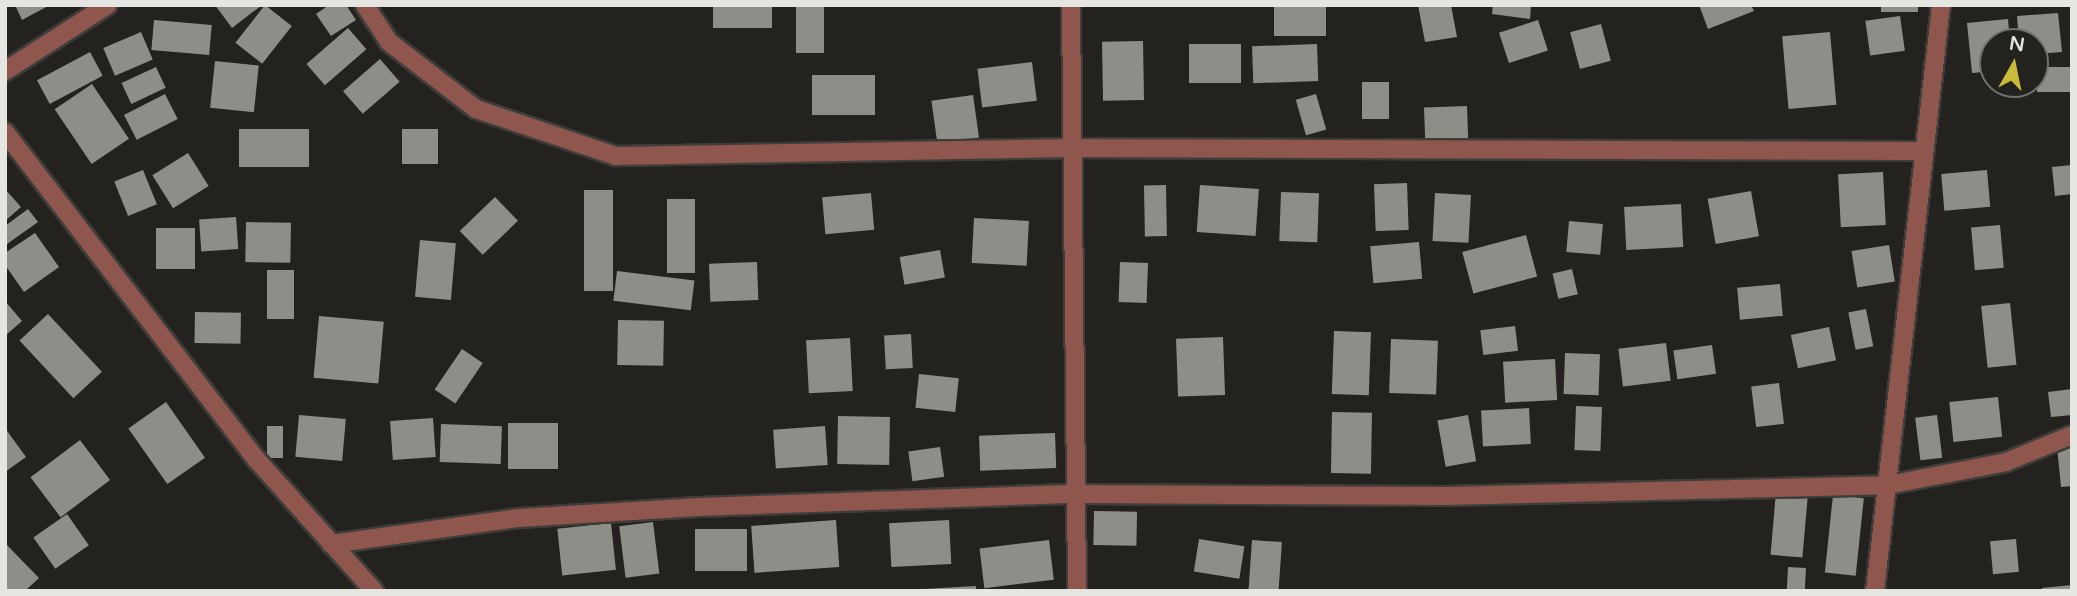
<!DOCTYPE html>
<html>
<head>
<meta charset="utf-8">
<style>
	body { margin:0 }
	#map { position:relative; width:2077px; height:596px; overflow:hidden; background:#23221f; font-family:"Varela Round",sans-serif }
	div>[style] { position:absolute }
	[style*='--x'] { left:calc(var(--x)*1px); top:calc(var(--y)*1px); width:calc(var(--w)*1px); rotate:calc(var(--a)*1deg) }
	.building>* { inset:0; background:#8e8e89; transform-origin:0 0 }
	.roads { filter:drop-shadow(2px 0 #3e3d3a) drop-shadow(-2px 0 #3e3d3a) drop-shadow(0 2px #3e3d3a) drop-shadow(0 -2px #3e3d3a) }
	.minor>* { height:18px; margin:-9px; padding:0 9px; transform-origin:9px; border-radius:9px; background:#8f564d }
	span { translate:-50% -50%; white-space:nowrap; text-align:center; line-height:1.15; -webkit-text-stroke:7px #23221f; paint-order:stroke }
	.frame { position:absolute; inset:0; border:7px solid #e5e5e2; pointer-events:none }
	.north { position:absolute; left:1979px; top:28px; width:70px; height:70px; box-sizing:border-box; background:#23221f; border:2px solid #71706d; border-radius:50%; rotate:9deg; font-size:19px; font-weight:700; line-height:28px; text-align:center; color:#e5e5e2 }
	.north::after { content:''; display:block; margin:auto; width:24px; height:32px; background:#c9ba3a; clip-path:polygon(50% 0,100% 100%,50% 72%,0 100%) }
</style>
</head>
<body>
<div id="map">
	<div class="building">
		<div style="clip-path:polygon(15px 5px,50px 5px,22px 20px)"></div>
		<div style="clip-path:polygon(215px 5px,262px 5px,232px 28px)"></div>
		<div style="left:265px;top:5px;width:34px;height:48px;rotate:38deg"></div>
		<div style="clip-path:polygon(329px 5px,346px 5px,356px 20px,331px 36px,316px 14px)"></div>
		<div style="left:713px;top:5px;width:59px;height:23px"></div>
		<div style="left:796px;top:5px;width:28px;height:48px"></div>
		<div style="left:1274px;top:5px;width:52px;height:31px"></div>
		<div style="clip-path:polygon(1418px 5px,1451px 5px,1457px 37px,1425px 42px)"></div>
		<div style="clip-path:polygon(1493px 5px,1531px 5px,1530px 19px,1492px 14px)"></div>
		<div style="clip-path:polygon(1699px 5px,1751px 5px,1754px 11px,1708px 29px)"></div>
		<div style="left:1881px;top:5px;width:37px;height:7px"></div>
		<div style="clip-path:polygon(2058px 13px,2062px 52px,2035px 54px,2035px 42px,2019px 42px,2017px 16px)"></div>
		<div style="left:1900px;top:16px;width:35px;height:35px;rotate:82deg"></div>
		<div style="clip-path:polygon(2008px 19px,2010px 42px,1993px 42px,1993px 71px,1972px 73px,1967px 23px)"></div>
		<div style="left:154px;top:20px;width:58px;height:30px;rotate:5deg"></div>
		<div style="left:1538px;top:20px;width:32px;height:41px;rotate:72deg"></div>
		<div style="left:1601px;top:24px;width:38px;height:32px;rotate:75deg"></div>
		<div style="left:348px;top:28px;width:28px;height:55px;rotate:49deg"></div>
		<div style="left:141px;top:32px;width:30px;height:41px;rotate:67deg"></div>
		<div style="left:1830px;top:32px;width:73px;height:48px;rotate:85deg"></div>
		<div style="left:1143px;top:41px;width:59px;height:41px;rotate:89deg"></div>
		<div style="left:1241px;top:44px;width:39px;height:52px;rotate:90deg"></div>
		<div style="left:1317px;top:44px;width:37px;height:65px;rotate:88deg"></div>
		<div style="left:90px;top:52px;width:27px;height:60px;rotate:62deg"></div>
		<div style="left:380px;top:59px;width:30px;height:49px;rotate:49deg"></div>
		<div style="left:215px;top:61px;width:44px;height:47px;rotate:6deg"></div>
		<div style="left:1032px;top:62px;width:39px;height:55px;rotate:83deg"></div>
		<div style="left:156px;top:67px;width:23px;height:38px;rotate:65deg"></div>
		<div style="left:2072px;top:67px;width:25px;height:35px;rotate:90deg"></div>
		<div style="left:812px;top:75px;width:63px;height:40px"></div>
		<div style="left:1362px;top:82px;width:27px;height:37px"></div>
		<div style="left:92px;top:84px;width:66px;height:45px;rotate:56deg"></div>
		<div style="left:165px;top:94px;width:28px;height:46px;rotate:63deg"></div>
		<div style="left:1316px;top:94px;width:37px;height:21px;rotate:74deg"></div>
		<div style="left:973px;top:95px;width:43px;height:42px;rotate:82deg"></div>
		<div style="left:1467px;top:106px;width:32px;height:43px;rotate:88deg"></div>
		<div style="left:309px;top:129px;width:38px;height:70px;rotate:90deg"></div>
		<div style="left:402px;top:129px;width:36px;height:35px"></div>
		<div style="left:188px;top:153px;width:39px;height:42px;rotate:58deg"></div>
		<div style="clip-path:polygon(2072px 165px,2072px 194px,2055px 196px,2052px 167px)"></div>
		<div style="left:143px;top:170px;width:37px;height:31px;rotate:68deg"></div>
		<div style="left:1987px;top:170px;width:37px;height:46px;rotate:85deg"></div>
		<div style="left:1883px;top:172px;width:53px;height:45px;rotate:87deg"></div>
		<div style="left:1407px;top:183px;width:47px;height:33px;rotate:88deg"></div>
		<div style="left:1166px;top:185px;width:51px;height:22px;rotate:89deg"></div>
		<div style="left:1200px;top:185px;width:59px;height:47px;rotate:4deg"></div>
		<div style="clip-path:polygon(5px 189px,21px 207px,5px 221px)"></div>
		<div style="left:584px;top:190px;width:29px;height:101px"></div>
		<div style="left:1751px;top:191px;width:46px;height:44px;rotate:80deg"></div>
		<div style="left:1281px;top:192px;width:38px;height:49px;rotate:2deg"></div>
		<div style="left:871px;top:193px;width:37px;height:49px;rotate:85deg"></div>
		<div style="left:1435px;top:193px;width:36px;height:48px;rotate:3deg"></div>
		<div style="left:495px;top:197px;width:33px;height:49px;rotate:46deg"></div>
		<div style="left:667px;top:199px;width:28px;height:74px"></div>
		<div style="left:1681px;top:204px;width:43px;height:57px;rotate:87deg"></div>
		<div style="clip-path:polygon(28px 209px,38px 222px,7px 244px,5px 226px)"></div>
		<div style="left:236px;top:217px;width:32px;height:37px;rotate:86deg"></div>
		<div style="left:974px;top:218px;width:55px;height:45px;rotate:3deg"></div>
		<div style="left:1569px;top:221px;width:34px;height:31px;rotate:5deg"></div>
		<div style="left:246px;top:222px;width:45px;height:40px;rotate:1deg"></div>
		<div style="left:2000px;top:225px;width:43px;height:29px;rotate:85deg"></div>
		<div style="left:156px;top:228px;width:39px;height:41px"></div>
		<div style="clip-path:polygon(35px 233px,59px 267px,24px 292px,5px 265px,5px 253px)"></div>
		<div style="left:1526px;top:235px;width:43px;height:66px;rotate:75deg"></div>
		<div style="left:420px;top:240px;width:36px;height:57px;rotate:5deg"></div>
		<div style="left:1419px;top:242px;width:37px;height:49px;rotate:85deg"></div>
		<div style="left:1889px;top:245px;width:37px;height:38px;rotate:81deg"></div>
		<div style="left:940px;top:250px;width:28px;height:41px;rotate:80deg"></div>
		<div style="left:757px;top:262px;width:38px;height:48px;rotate:88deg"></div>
		<div style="left:1120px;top:262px;width:28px;height:40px;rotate:2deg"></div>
		<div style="left:1572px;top:269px;width:26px;height:20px;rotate:77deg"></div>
		<div style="left:267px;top:270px;width:27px;height:49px"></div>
		<div style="left:617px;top:271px;width:78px;height:30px;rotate:7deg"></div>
		<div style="left:1780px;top:284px;width:32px;height:43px;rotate:85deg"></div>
		<div style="clip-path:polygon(5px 301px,22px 321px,5px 336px)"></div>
		<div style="left:2010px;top:303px;width:62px;height:29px;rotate:84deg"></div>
		<div style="left:1866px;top:309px;width:38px;height:18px;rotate:79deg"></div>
		<div style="left:195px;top:312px;width:46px;height:31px;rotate:1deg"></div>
		<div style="left:48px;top:314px;width:79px;height:39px;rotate:47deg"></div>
		<div style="left:319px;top:316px;width:65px;height:62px;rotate:5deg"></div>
		<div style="left:618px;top:320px;width:46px;height:45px;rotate:1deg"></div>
		<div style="left:1515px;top:326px;width:25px;height:35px;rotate:83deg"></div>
		<div style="left:1829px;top:327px;width:34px;height:39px;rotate:78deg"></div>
		<div style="left:1334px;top:331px;width:37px;height:63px;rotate:2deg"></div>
		<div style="left:911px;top:334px;width:34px;height:27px;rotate:87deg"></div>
		<div style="left:1223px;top:337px;width:58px;height:47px;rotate:88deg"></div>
		<div style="left:850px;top:338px;width:53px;height:44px;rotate:87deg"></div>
		<div style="left:1391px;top:339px;width:47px;height:54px;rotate:2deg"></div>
		<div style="left:1666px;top:343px;width:38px;height:48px;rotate:83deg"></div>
		<div style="left:1712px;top:345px;width:29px;height:39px;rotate:82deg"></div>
		<div style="left:462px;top:349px;width:25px;height:49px;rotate:34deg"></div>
		<div style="left:1565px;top:353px;width:35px;height:41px;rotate:2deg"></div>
		<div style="left:1555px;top:359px;width:41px;height:52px;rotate:87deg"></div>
		<div style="left:919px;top:374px;width:40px;height:34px;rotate:6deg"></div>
		<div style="left:1779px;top:383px;width:41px;height:28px;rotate:83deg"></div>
		<div style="clip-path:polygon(2072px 389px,2072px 415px,2051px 417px,2048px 392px)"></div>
		<div style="left:1998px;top:397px;width:40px;height:49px;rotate:84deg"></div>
		<div style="left:166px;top:402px;width:68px;height:46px;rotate:55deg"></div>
		<div style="left:1576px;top:406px;width:26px;height:44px;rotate:2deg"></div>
		<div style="left:1529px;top:408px;width:36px;height:48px;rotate:87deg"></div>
		<div style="left:1332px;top:412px;width:40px;height:61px;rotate:1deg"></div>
		<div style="left:299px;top:415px;width:47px;height:42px;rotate:5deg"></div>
		<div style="left:1468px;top:415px;width:47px;height:31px;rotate:80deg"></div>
		<div style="left:1937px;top:415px;width:43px;height:22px;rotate:83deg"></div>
		<div style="left:838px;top:416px;width:52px;height:48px;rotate:1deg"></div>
		<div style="left:433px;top:418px;width:39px;height:43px;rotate:86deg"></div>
		<div style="left:508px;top:423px;width:50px;height:46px"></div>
		<div style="left:441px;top:424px;width:61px;height:38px;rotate:2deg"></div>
		<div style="left:267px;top:426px;width:16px;height:32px"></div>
		<div style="left:825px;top:426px;width:39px;height:52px;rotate:86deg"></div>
		<div style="clip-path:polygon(5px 428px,26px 457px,5px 472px)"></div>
		<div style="left:1055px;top:433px;width:35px;height:76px;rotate:88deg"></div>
		<div style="left:80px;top:440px;width:50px;height:62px;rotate:53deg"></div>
		<div style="clip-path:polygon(2072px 445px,2072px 486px,2061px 487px,2057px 447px)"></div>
		<div style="left:940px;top:447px;width:30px;height:32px;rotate:82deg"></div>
		<div style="left:1776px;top:492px;width:32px;height:63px;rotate:5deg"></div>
		<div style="left:1833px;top:495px;width:31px;height:78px;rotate:6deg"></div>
		<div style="left:1094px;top:511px;width:43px;height:34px;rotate:1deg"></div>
		<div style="left:67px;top:514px;width:38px;height:41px;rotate:55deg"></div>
		<div style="left:836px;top:520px;width:47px;height:85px;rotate:86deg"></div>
		<div style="left:949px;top:520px;width:44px;height:60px;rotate:87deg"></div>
		<div style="left:653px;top:522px;width:52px;height:34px;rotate:83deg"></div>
		<div style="left:611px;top:523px;width:47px;height:54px;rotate:84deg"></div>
		<div style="left:695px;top:529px;width:52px;height:42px"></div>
		<div style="left:1199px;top:539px;width:46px;height:33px;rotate:9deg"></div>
		<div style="left:2016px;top:539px;width:33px;height:26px;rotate:85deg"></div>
		<div style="left:1049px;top:540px;width:40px;height:70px;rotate:83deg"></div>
		<div style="left:1252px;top:540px;width:30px;height:51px;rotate:4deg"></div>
		<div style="clip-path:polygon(5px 543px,39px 578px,25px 591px,5px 591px)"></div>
		<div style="left:1788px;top:567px;width:18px;height:24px;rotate:3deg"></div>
		<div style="clip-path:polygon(2072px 585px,2072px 591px,2042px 591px,2042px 588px)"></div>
		<div style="clip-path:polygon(976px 586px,976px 591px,924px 591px,924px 589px)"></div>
	</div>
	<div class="roads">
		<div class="minor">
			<div style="--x:365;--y:5;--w:44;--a:57"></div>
			<div style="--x:389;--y:42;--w:110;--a:37.6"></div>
			<div style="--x:476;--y:109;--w:148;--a:18.6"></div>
			<div style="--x:616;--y:156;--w:457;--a:-1"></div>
			<div style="--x:1073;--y:148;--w:850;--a:0.2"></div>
			<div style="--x:1071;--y:5;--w:586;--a:89.41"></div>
			<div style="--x:5;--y:71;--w:122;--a:-32.7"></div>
			<div style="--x:5;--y:132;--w:414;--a:52.5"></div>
			<div style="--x:257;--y:460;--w:176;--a:48.2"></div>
			<div style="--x:331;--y:544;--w:190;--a:-7.9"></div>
			<div style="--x:519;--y:518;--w:180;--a:-3.5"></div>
			<div style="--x:699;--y:507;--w:377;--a:-2"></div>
			<div style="--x:1076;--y:494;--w:369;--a:0.3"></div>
			<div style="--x:1445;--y:496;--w:443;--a:-1.4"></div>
			<div style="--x:1888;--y:485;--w:120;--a:-11"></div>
			<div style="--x:2006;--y:462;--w:71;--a:-22.2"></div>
			<div style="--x:1875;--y:591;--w:590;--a:-83.57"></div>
		</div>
	</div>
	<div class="frame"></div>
	<div class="north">N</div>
</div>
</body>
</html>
